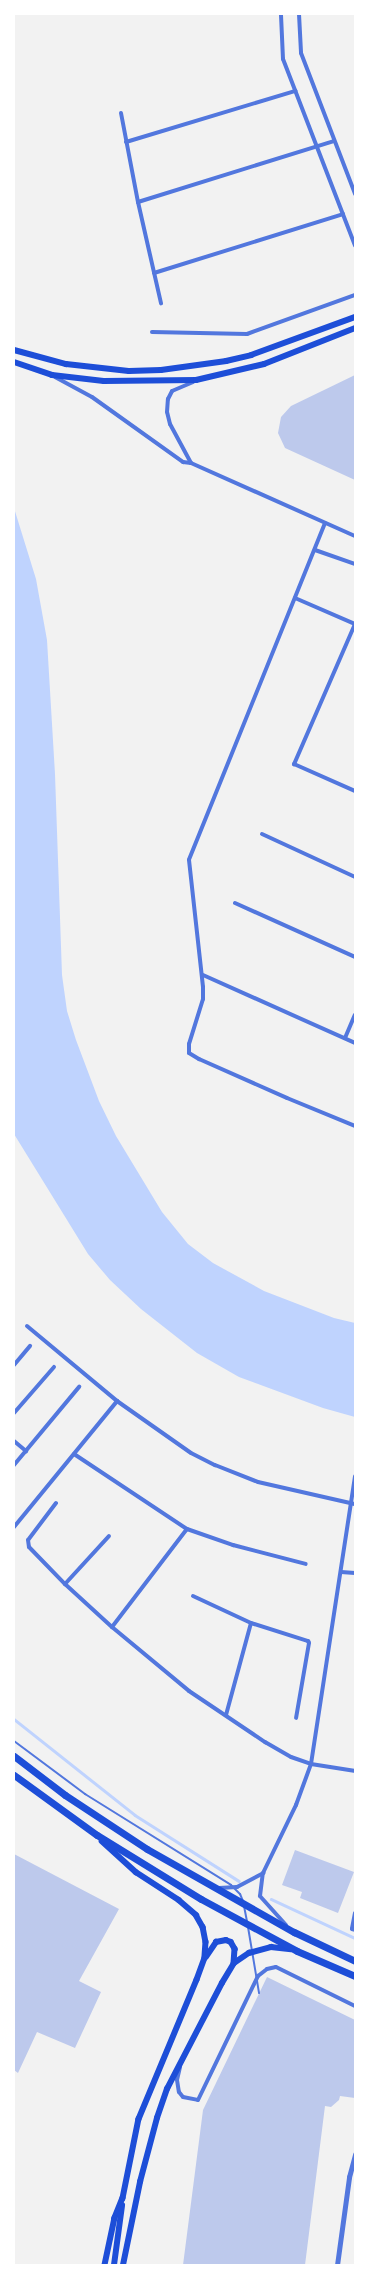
<!DOCTYPE html>
<html>
<head>
<meta charset="utf-8">
<style>
	body { margin:0 }
	#map { position:relative; width:369px; height:2279px; overflow:hidden; background:#f2f2f2; font-family:"Archivo Narrow",sans-serif }
	div>[style] { position:absolute }
	[style*='--x'] { left:calc(var(--x)*1px); top:calc(var(--y)*1px); width:calc(var(--w)*1px); rotate:calc(var(--a)*1deg) }
	.water>* { inset:0; background:#bfd3fe }
	.stream>* { height:2.5px; margin:-1.25px; padding:0 1.25px; transform-origin:1.25px; border-radius:1.25px; background:#bfd3fe }
	.building>* { inset:0; background:#bdc9ec }
	.service>* { height:2px; margin:-1px; padding:0 1px; transform-origin:1px; border-radius:1px; background:#5277de }
	.minor>* { height:4px; margin:-2px; padding:0 2px; transform-origin:2px; border-radius:2px; background:#5277de }
	.tertiary>* { height:5px; margin:-2.5px; padding:0 2.5px; transform-origin:2.5px; border-radius:2.5px; background:#5277de }
	.secondary>* { height:5.5px; margin:-2.75px; padding:0 2.75px; transform-origin:2.75px; border-radius:2.75px; background:#1d4ed8 }
	.primary>* { height:6px; margin:-3px; padding:0 3px; transform-origin:3px; border-radius:3px; background:#1d4ed8 }
	.motorway>* { height:7px; margin:-3.5px; padding:0 3.5px; transform-origin:3.5px; border-radius:3.5px; background:#1d4ed8 }
	span { translate:-50% -50%; white-space:nowrap; text-align:center; line-height:1.15; -webkit-text-stroke:3px #fff; paint-order:stroke }
	.frame { position:absolute; inset:0; border:15px solid #fff; pointer-events:none }
</style>
</head>
<body>
<div id="map">
	<div class="water">
		<div style="clip-path:polygon(14px 508px,36px 579px,47px 640px,55px 774px,62px 975px,67px 1011px,76px 1040px,99px 1101px,116px 1136px,162px 1212px,188px 1244px,213px 1263px,264px 1291px,334px 1318px,355px 1323px,355px 1417px,323px 1408px,239px 1377px,197px 1353px,141px 1309px,110px 1280px,88px 1254px,14px 1134px)"></div>
	</div>
	<div class="stream">
		<div style="--x:14;--y:1719;--w:154;--a:38.4"></div>
		<div style="--x:135;--y:1815;--w:123;--a:32.4"></div>
		<div style="--x:271;--y:1899;--w:93;--a:24.9"></div>
	</div>
	<div class="building">
		<div style="clip-path:polygon(355px 375px,355px 480px,285px 448px,278px 433px,281px 417px,291px 406px)"></div>
		<div style="clip-path:polygon(295px 1850px,354px 1872px,338px 1913px,300px 1898px,302px 1892px,282px 1885px)"></div>
		<div style="clip-path:polygon(14px 1854px,119px 1909px,79px 1981px,101px 1992px,75px 2048px,37px 2032px,18px 2073px,14px 2070px)"></div>
		<div style="clip-path:polygon(267px 1977px,355px 2020px,355px 2098px,340px 2096px,339px 2100px,331px 2107px,325px 2106px,305px 2265px,183px 2265px,203px 2110px)"></div>
	</div>
	<div class="service">
		<div style="--x:14;--y:1741;--w:89;--a:36.7"></div>
		<div style="--x:85;--y:1794;--w:172;--a:31.9"></div>
		<div style="--x:231;--y:1885;--w:13;--a:45"></div>
		<div style="--x:240;--y:1894;--w:8;--a:67"></div>
		<div style="--x:244;--y:1906;--w:15;--a:79"></div>
		<div style="--x:248;--y:1927;--w:67;--a:80.5"></div>
	</div>
	<div class="minor">
		<div style="--x:299;--y:14;--w:39;--a:87"></div>
		<div style="--x:301;--y:53;--w:151;--a:69"></div>
		<div style="--x:281;--y:15;--w:44;--a:87.4"></div>
		<div style="--x:283;--y:59;--w:200;--a:68.9"></div>
		<div style="--x:121;--y:113;--w:91;--a:79.2"></div>
		<div style="--x:138;--y:202;--w:104;--a:77.2"></div>
		<div style="--x:126;--y:142;--w:177;--a:-16.8"></div>
		<div style="--x:138;--y:202;--w:205;--a:-17.3"></div>
		<div style="--x:154;--y:273;--w:198;--a:-17.3"></div>
		<div style="--x:152;--y:332;--w:95;--a:1.2"></div>
		<div style="--x:247;--y:334;--w:115;--a:-19.9"></div>
		<div style="--x:55;--y:377;--w:42;--a:28.4"></div>
		<div style="--x:92;--y:397;--w:112;--a:35.5"></div>
		<div style="--x:183;--y:462;--w:8;--a:7"></div>
		<div style="--x:191;--y:463;--w:180;--a:24"></div>
		<div style="--x:191;--y:463;--w:44;--a:-118.3"></div>
		<div style="--x:170;--y:424;--w:12;--a:-104"></div>
		<div style="--x:167;--y:412;--w:13;--a:-86"></div>
		<div style="--x:168;--y:399;--w:9;--a:-63"></div>
		<div style="--x:172;--y:391;--w:23;--a:-23"></div>
		<div style="--x:325;--y:523;--w:363;--a:112"></div>
		<div style="--x:189;--y:860;--w:128;--a:83.7"></div>
		<div style="--x:203;--y:987;--w:12;--a:90"></div>
		<div style="--x:203;--y:999;--w:47;--a:107.3"></div>
		<div style="--x:189;--y:1044;--w:9;--a:90"></div>
		<div style="--x:189;--y:1053;--w:12;--a:31"></div>
		<div style="--x:199;--y:1059;--w:96;--a:23.9"></div>
		<div style="--x:287;--y:1098;--w:74;--a:22.4"></div>
		<div style="--x:315;--y:550;--w:42;--a:19.3"></div>
		<div style="--x:295;--y:598;--w:65;--a:23.4"></div>
		<div style="--x:355;--y:624;--w:153;--a:113.5"></div>
		<div style="--x:294;--y:764;--w:67;--a:23.9"></div>
		<div style="--x:262;--y:834;--w:102;--a:24.8"></div>
		<div style="--x:235;--y:903;--w:132;--a:24.2"></div>
		<div style="--x:203;--y:975;--w:167;--a:24.1"></div>
		<div style="--x:345;--y:1038;--w:25;--a:-67"></div>
		<div style="--x:27;--y:1326;--w:117;--a:39.8"></div>
		<div style="--x:117;--y:1401;--w:90;--a:35.1"></div>
		<div style="--x:191;--y:1453;--w:27;--a:27"></div>
		<div style="--x:215;--y:1465;--w:46;--a:21.6"></div>
		<div style="--x:258;--y:1482;--w:99;--a:12.8"></div>
		<div style="--x:14;--y:1365;--w:25;--a:-50"></div>
		<div style="--x:14;--y:1413;--w:61;--a:-49"></div>
		<div style="--x:14;--y:1441;--w:16;--a:40"></div>
		<div style="--x:74;--y:1454;--w:136;--a:33.6"></div>
		<div style="--x:187;--y:1529;--w:49;--a:19.2"></div>
		<div style="--x:233;--y:1545;--w:75;--a:14.6"></div>
		<div style="--x:14;--y:1465;--w:102;--a:-50.2"></div>
		<div style="--x:56;--y:1503;--w:46;--a:127.1"></div>
		<div style="--x:28;--y:1540;--w:7;--a:82"></div>
		<div style="--x:29;--y:1547;--w:52;--a:45.8"></div>
		<div style="--x:65;--y:1584;--w:64;--a:42.5"></div>
		<div style="--x:112;--y:1627;--w:100;--a:39.7"></div>
		<div style="--x:189;--y:1691;--w:92;--a:33.9"></div>
		<div style="--x:265;--y:1742;--w:30;--a:30"></div>
		<div style="--x:291;--y:1757;--w:21;--a:19"></div>
		<div style="--x:311;--y:1764;--w:45;--a:9"></div>
		<div style="--x:14;--y:1527;--w:163;--a:-50.7"></div>
		<div style="--x:341;--y:1572;--w:14;--a:4"></div>
		<div style="--x:65;--y:1584;--w:65;--a:-47.5"></div>
		<div style="--x:193;--y:1596;--w:64;--a:25"></div>
		<div style="--x:251;--y:1623;--w:60;--a:17.5"></div>
		<div style="--x:308;--y:1641;--w:2;--a:63"></div>
		<div style="--x:309;--y:1643;--w:76;--a:99.8"></div>
		<div style="--x:112;--y:1627;--w:123;--a:-52.6"></div>
		<div style="--x:226;--y:1715;--w:95;--a:-74.8"></div>
		<div style="--x:219;--y:1888;--w:18;--a:-3"></div>
		<div style="--x:237;--y:1887;--w:30;--a:-28"></div>
		<div style="--x:355;--y:1913;--w:16;--a:101"></div>
		<div style="--x:352;--y:1929;--w:3;--a:18"></div>
		<div style="--x:286;--y:1925;--w:39;--a:-132"></div>
		<div style="--x:260;--y:1896;--w:23;--a:-83"></div>
		<div style="--x:263;--y:1873;--w:76;--a:-64.1"></div>
		<div style="--x:296;--y:1805;--w:44;--a:-69.9"></div>
		<div style="--x:311;--y:1764;--w:291;--a:-81.3"></div>
		<div style="--x:180;--y:2067;--w:13;--a:103"></div>
		<div style="--x:177;--y:2080;--w:12;--a:81"></div>
		<div style="--x:179;--y:2092;--w:6;--a:51"></div>
		<div style="--x:183;--y:2097;--w:15;--a:11"></div>
		<div style="--x:198;--y:2100;--w:138;--a:-64.2"></div>
		<div style="--x:258;--y:1976;--w:11;--a:-38"></div>
		<div style="--x:267;--y:1969;--w:9;--a:-13"></div>
		<div style="--x:276;--y:1967;--w:88;--a:26.3"></div>
	</div>
	<div class="tertiary">
		<div style="--x:337;--y:2265;--w:89;--a:-82.2"></div>
		<div style="--x:349;--y:2177;--w:24;--a:-75"></div>
	</div>
	<div class="secondary">
		<div style="--x:102;--y:1841;--w:46;--a:42.4"></div>
		<div style="--x:136;--y:1872;--w:51;--a:33.1"></div>
		<div style="--x:179;--y:1900;--w:23;--a:41"></div>
		<div style="--x:196;--y:1915;--w:14;--a:60"></div>
		<div style="--x:203;--y:1927;--w:15;--a:79"></div>
		<div style="--x:206;--y:1942;--w:16;--a:94"></div>
		<div style="--x:205;--y:1958;--w:23;--a:110"></div>
		<div style="--x:197;--y:1980;--w:151;--a:112.6"></div>
		<div style="--x:139;--y:2119;--w:81;--a:101.4"></div>
		<div style="--x:123;--y:2198;--w:22;--a:112"></div>
		<div style="--x:115;--y:2218;--w:48;--a:102"></div>
		<div style="--x:206;--y:1957;--w:18;--a:-56"></div>
		<div style="--x:216;--y:1942;--w:10;--a:-11"></div>
		<div style="--x:226;--y:1940;--w:5;--a:22"></div>
		<div style="--x:231;--y:1942;--w:8;--a:60"></div>
		<div style="--x:235;--y:1949;--w:14;--a:94"></div>
		<div style="--x:114;--y:2265;--w:60;--a:-82.3"></div>
		<div style="--x:123;--y:2265;--w:85;--a:-78.4"></div>
		<div style="--x:140;--y:2182;--w:66;--a:-75.1"></div>
		<div style="--x:157;--y:2118;--w:31;--a:-71"></div>
		<div style="--x:167;--y:2089;--w:119;--a:-62.6"></div>
		<div style="--x:222;--y:1983;--w:23;--a:-59"></div>
		<div style="--x:234;--y:1963;--w:18;--a:-34"></div>
		<div style="--x:249;--y:1953;--w:23;--a:-15"></div>
		<div style="--x:271;--y:1947;--w:20;--a:6"></div>
	</div>
	<div class="primary">
		<div style="--x:14;--y:350;--w:54;--a:15.1"></div>
		<div style="--x:66;--y:364;--w:63;--a:6.3"></div>
		<div style="--x:129;--y:371;--w:32;--a:-2"></div>
		<div style="--x:161;--y:370;--w:66;--a:-7.9"></div>
		<div style="--x:226;--y:361;--w:26;--a:-13"></div>
		<div style="--x:251;--y:355;--w:111;--a:-20.1"></div>
		<div style="--x:14;--y:362;--w:40;--a:18.9"></div>
		<div style="--x:52;--y:375;--w:52;--a:6.6"></div>
		<div style="--x:104;--y:381;--w:92;--a:-0.6"></div>
		<div style="--x:196;--y:380;--w:70;--a:-13.2"></div>
		<div style="--x:264;--y:364;--w:98;--a:-21.6"></div>
	</div>
	<div class="motorway">
		<div style="--x:14;--y:1756;--w:64;--a:37.4"></div>
		<div style="--x:65;--y:1795;--w:98;--a:33.4"></div>
		<div style="--x:147;--y:1849;--w:169;--a:29.5"></div>
		<div style="--x:294;--y:1932;--w:68;--a:25.4"></div>
		<div style="--x:14;--y:1775;--w:102;--a:35.9"></div>
		<div style="--x:97;--y:1835;--w:122;--a:31.6"></div>
		<div style="--x:201;--y:1899;--w:109;--a:28.4"></div>
		<div style="--x:297;--y:1951;--w:63;--a:23.3"></div>
	</div>
	<div class="frame"></div>
</div>
</body>
</html>
